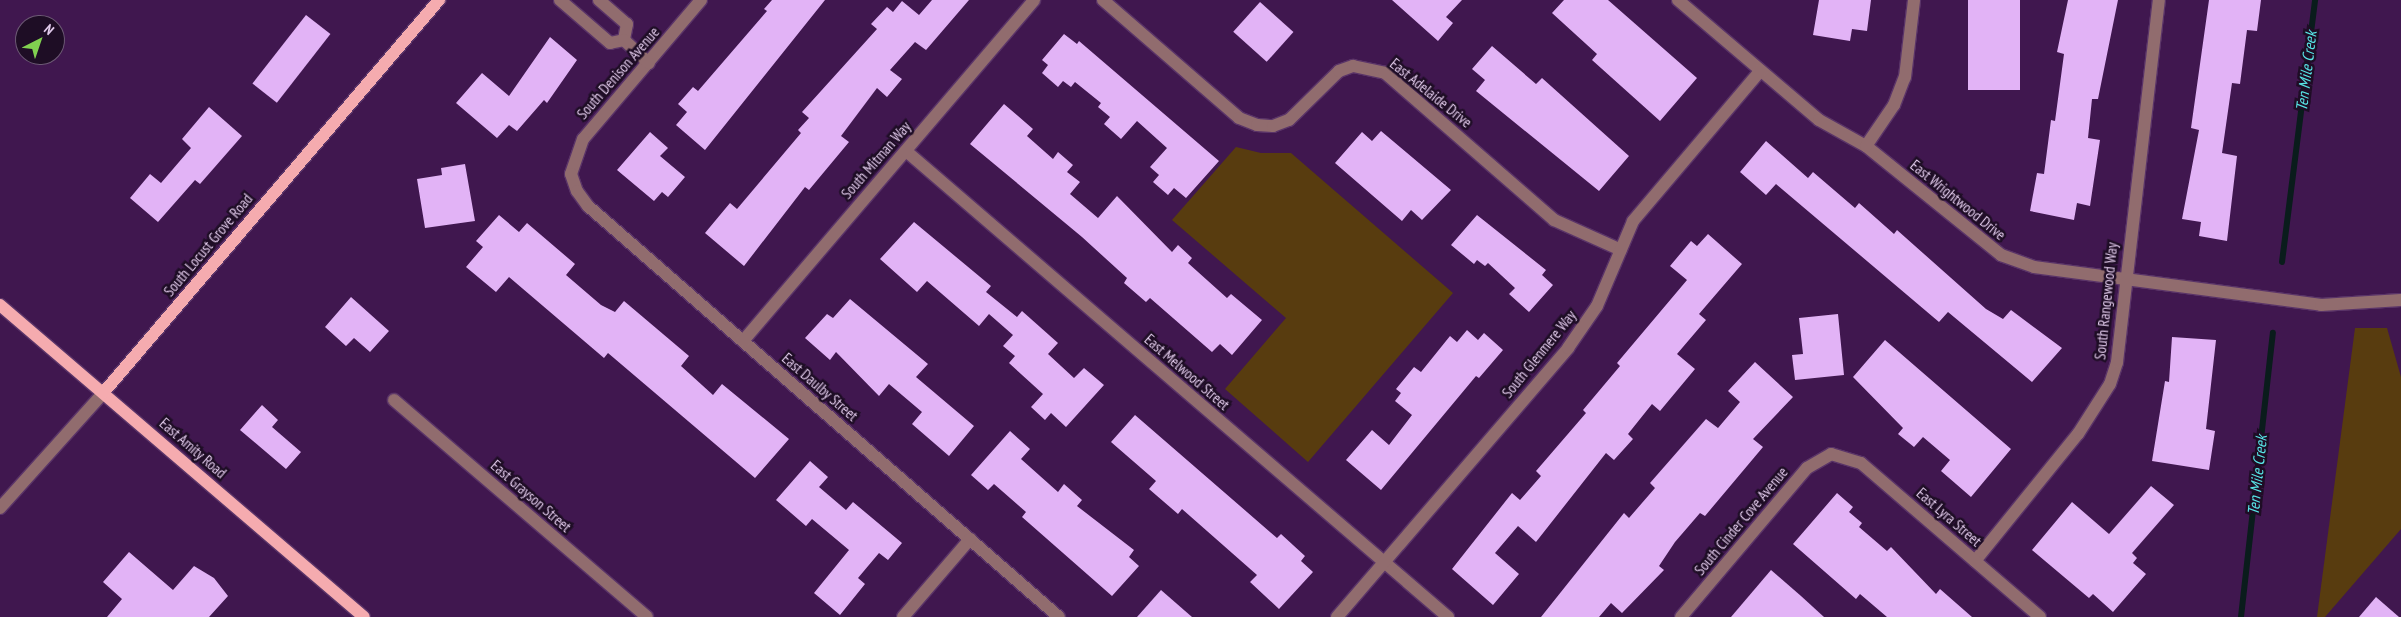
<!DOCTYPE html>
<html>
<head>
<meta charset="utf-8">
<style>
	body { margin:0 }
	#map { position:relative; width:2401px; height:617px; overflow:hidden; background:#40174f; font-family:"PT Sans Narrow",sans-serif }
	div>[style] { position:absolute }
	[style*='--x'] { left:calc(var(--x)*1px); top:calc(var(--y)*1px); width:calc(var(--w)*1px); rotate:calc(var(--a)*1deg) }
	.green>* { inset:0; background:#583c0f }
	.stream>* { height:6px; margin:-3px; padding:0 3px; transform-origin:3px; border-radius:3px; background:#0a1c1c }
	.building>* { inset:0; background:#e2b3f6; transform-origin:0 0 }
	.roads { filter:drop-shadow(1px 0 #5a3468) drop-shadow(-1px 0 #5a3468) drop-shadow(0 1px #5a3468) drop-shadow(0 -1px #5a3468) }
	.minor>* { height:12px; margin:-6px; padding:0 6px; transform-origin:6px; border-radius:6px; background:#916c6e }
	.major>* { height:12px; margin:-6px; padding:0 6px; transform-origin:6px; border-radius:6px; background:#f5abaf }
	span { translate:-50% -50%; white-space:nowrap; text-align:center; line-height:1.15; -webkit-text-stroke:5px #1e0d25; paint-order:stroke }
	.street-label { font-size:15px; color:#e1caeb }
	.water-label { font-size:16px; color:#58e6e7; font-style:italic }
	.north { position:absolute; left:15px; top:15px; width:50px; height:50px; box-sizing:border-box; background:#1e0d25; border:1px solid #6c5974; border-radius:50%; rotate:41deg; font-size:14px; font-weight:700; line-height:20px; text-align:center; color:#e1caeb }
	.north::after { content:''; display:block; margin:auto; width:18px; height:22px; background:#81d050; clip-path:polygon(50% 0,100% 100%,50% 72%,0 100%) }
</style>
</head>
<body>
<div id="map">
	<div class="green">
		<div style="clip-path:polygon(1236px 147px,1261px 153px,1291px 153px,1453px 293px,1308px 462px,1225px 389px,1286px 318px,1172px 220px)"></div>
		<div style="clip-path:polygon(2355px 328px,2387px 328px,2401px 377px,2401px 529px,2325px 617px,2317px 617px)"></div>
	</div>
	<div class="stream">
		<div style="--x:2282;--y:262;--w:264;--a:-82.8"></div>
		<div style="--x:2241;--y:617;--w:286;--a:-83.6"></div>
	</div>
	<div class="building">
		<div style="clip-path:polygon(772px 0,825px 0,705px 150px,676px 125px,687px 112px,678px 104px,693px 87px,698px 91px,767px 11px,764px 9px)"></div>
		<div style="clip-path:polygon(932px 0,969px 0,926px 50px,915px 42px,890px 70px,902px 79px,887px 97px,877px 88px,841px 136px,849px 142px,809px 190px,805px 187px,744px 266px,705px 233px,730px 203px,737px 209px,801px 133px,798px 130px,809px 118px,802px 112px,877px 29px,871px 24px,887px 7px,893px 12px,902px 1px,919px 15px)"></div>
		<div style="clip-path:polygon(1392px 0,1462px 0,1446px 17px,1453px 23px,1438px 41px)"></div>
		<div style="clip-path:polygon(1564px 0,1608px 0,1697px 78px,1660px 121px,1592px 60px,1597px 54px,1552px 13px)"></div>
		<div style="clip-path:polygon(1819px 0,1871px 0,1867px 31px,1852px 29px,1850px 41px,1813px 35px)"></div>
		<div style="left:1968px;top:0;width:52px;height:90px"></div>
		<div style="clip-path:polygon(2068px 0,2118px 0,2098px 99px,2092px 99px,2088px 138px,2100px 140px,2090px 206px,2077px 203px,2074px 220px,2030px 211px,2037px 173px,2044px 174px,2051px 120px,2055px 121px,2064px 54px,2057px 52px)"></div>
		<div style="clip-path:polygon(2209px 0,2261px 0,2257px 31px,2247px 30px,2240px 84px,2232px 83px,2222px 153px,2237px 156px,2227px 241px,2199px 236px,2201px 222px,2182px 219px,2199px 130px,2191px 128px)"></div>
		<div style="left:1260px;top:2px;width:45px;height:40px;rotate:42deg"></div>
		<div style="left:306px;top:15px;width:31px;height:87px;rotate:38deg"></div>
		<div style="clip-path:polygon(1064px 34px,1077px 44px,1079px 41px,1219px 161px,1186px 198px,1174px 188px,1168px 195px,1153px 182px,1159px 175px,1150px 167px,1167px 148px,1137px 121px,1121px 139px,1104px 124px,1110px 117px,1098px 107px,1101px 103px,1075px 82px,1071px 87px,1063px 81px,1058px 87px,1042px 73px,1048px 65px,1042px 60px)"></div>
		<div style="clip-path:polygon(550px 37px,577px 60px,547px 103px,544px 100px,517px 131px,509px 125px,497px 138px,456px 103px,482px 73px,509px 96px)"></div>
		<div style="clip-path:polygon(1492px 46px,1536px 84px,1542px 78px,1629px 156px,1599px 191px,1476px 91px,1485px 80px,1472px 69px)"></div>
		<div style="clip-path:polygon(1004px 104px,1033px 129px,1027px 136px,1053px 159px,1058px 152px,1073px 165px,1067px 172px,1080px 182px,1070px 194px,1098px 218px,1117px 196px,1172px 252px,1178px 245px,1192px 258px,1188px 263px,1227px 298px,1231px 294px,1262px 320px,1232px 355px,1220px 344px,1212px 352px,1150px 298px,1146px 302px,1124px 283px,1127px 278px,1082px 237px,970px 144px)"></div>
		<div style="clip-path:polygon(209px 107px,242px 136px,200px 184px,195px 180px,158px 222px,130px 198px,150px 174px,161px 183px,191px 148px,182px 139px)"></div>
		<div style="clip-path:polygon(1381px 131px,1451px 190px,1422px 220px,1411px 210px,1402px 221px,1335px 163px,1362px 132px,1372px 141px)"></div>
		<div style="clip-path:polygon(650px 132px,668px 148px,660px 156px,685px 177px,668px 197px,662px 192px,654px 201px,617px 170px)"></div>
		<div style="clip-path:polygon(1766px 141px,1808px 178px,1813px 172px,1855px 208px,1859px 203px,1894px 234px,1897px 230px,1986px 309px,2003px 319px,2011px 310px,2062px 348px,2032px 382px,1948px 312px,1939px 322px,1776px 184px,1766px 195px,1740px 172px)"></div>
		<div style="clip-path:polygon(465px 164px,475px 221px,425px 228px,417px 179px,442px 175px,441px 168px)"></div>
		<div style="clip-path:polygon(499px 215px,519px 232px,527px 223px,575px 264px,566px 275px,601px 305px,615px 312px,624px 301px,689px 356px,681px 366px,713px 395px,722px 384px,789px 439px,755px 478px,608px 353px,604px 358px,509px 277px,496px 292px,466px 267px,483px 247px,476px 241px)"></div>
		<div style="clip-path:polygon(1477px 215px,1546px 270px,1542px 275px,1553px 285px,1529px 312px,1509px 294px,1515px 288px,1488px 263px,1485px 266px,1477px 260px,1474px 264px,1451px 245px)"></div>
		<div style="clip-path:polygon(914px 222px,991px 286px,986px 292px,1017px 317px,1022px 311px,1058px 343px,1048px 354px,1074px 378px,1084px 368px,1104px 385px,1066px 427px,1051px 413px,1045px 420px,1031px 407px,1043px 394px,1009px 363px,1015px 356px,1003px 346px,1013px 335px,989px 314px,979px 326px,927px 281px,917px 292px,880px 259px)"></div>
		<div style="clip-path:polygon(1708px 234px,1742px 264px,1699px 314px,1706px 320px,1677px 354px,1695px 369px,1660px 411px,1652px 404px,1628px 434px,1633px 439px,1614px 460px,1606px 453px,1536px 542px,1518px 526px,1495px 553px,1519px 574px,1493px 605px,1452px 569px,1512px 493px,1520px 500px,1541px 476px,1536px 471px,1586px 413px,1583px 410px,1620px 366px,1617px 363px,1687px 280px,1670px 266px,1691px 241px,1697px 246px)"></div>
		<div style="clip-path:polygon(351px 297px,389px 331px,370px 352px,354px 338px,346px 346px,325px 327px)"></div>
		<div style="clip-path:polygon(850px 299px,928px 364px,916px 377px,974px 426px,949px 456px,912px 424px,922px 412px,889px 384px,879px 396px,836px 352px,830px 360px,805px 338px,827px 314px,833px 318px)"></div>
		<div style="clip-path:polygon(1838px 314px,1844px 375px,1795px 380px,1792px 355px,1803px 354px,1799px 318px)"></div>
		<div style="clip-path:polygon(1467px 330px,1478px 340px,1484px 333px,1503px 350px,1479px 378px,1476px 376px,1381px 490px,1346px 460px,1372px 430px,1389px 445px,1412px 415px,1395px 401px,1401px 393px,1396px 389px,1414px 367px,1421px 372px,1450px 336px,1457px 342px)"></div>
		<div style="clip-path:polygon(2172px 337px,2216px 340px,2206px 429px,2215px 431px,2209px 470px,2152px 461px,2165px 381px,2169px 382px)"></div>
		<div style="clip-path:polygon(1885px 340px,2011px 449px,1971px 497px,1941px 471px,1950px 460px,1923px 437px,1914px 447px,1898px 434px,1903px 428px,1853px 377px)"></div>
		<div style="clip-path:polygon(1755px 362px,1793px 397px,1753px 439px,1763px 447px,1705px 516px,1700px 513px,1675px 542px,1659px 566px,1664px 570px,1622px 613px,1611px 603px,1599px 617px,1541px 617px,1624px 513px,1629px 518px,1655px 488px,1650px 483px,1706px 419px,1718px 428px,1740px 402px,1728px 391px)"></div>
		<div style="clip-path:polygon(262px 405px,278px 420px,272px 427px,301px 452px,286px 469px,240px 430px)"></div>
		<div style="clip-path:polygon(1135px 415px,1277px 538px,1281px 534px,1305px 556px,1301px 561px,1313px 572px,1279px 609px,1250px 582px,1257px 575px,1182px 509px,1178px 514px,1149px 489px,1156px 481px,1111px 442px)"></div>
		<div style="clip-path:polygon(1010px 431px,1030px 449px,1021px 459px,1058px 492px,1064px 484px,1082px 500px,1077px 506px,1134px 550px,1129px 557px,1139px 566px,1112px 596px,1022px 517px,1026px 512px,994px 484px,988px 490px,971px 475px)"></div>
		<div style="clip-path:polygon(810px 461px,828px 477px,819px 487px,846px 510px,853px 502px,902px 543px,888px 560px,879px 553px,858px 578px,865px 584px,840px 615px,814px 593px,849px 550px,812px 519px,806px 526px,776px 500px)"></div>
		<div style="clip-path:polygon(2151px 486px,2174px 505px,2132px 553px,2137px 558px,2133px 563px,2146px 574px,2113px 612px,2093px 594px,2089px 598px,2032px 550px,2072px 502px,2109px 534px)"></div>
		<div style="clip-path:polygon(1837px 493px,1853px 507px,1849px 512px,1862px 523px,1859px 527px,1887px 551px,1891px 547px,1936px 594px,1940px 589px,1972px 617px,1887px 617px,1860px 594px,1856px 599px,1793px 544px)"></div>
		<div style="clip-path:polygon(129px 552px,173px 590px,194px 566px,214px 578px,228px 596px,209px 617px,107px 617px,122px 599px,103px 582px)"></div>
		<div style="clip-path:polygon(1771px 570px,1801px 596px,1824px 617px,1731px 617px)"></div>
		<div style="clip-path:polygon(1161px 590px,1192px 617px,1137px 617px)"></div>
		<div style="clip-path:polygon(2376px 597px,2399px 617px,2359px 617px)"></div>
	</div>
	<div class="roads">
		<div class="minor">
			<div style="--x:560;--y:0;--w:66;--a:40.7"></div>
			<div style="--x:610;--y:43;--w:14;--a:-12"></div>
			<div style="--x:599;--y:0;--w:37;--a:41"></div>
			<div style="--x:627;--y:24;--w:16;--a:101"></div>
			<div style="--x:701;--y:0;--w:182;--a:130.3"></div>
			<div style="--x:583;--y:139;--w:37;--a:109"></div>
			<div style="--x:571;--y:174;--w:18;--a:71"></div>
			<div style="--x:577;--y:191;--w:19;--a:54"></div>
			<div style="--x:588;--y:206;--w:625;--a:41.11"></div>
			<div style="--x:1103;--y:0;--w:180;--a:40.9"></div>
			<div style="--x:1239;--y:118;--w:19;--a:21"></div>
			<div style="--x:1257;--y:125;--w:16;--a:4"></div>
			<div style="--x:1273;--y:126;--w:17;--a:-21"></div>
			<div style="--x:1289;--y:120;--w:70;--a:-44.4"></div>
			<div style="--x:1339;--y:71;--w:15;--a:-20"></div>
			<div style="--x:1353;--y:66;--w:33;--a:12"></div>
			<div style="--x:1385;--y:73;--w:224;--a:41"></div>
			<div style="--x:1554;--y:220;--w:73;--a:24.1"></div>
			<div style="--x:1678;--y:0;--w:185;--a:40.4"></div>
			<div style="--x:1819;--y:120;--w:54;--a:29"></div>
			<div style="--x:1866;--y:146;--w:174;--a:38.9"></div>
			<div style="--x:2001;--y:255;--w:35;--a:20"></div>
			<div style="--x:2034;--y:267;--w:290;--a:7.5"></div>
			<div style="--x:2321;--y:305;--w:80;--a:-3.6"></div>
			<div style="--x:624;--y:40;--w:34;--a:43"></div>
			<div style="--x:1866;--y:146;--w:50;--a:-55.7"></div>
			<div style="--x:1894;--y:105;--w:30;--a:-69"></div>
			<div style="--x:1905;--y:77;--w:78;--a:-83.3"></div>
			<div style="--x:906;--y:151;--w:715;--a:40.69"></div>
			<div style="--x:743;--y:341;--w:448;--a:-49.5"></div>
			<div style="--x:394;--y:400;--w:333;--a:40.6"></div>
			<div style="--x:0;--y:508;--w:156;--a:-48.1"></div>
			<div style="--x:1975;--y:561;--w:164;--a:-51"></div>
			<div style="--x:2078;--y:434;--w:59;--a:-57.4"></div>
			<div style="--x:2110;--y:384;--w:23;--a:-72"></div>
			<div style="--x:2117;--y:362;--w:364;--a:-83.4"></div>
			<div style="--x:903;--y:617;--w:103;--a:-49.3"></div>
			<div style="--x:1337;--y:617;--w:355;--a:-49.3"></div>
			<div style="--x:1568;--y:348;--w:51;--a:-55.4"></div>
			<div style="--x:1597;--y:306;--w:92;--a:-67"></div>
			<div style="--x:1633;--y:221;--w:197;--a:-49.7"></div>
			<div style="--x:1681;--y:617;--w:195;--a:-49.8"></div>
			<div style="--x:1807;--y:468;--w:28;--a:-30"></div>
			<div style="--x:1831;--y:454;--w:31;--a:17"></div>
			<div style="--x:1861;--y:463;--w:236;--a:40.7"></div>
		</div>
		<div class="major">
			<div style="--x:0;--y:305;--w:479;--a:40.6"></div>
			<div style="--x:104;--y:392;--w:516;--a:-49.48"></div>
		</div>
	</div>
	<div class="street-label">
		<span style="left:618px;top:73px;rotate:-49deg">South Denison Avenue</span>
		<span style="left:1431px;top:93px;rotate:39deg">East Adelaide Drive</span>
		<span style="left:876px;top:160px;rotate:-49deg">South Mitman Way</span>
		<span style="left:1958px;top:200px;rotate:39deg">East Wrightwood Drive</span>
		<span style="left:208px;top:245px;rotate:-50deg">South Locust Grove Road</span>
		<span style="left:2106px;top:301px;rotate:-84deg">South Rangewood Way</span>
		<span style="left:1539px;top:354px;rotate:-51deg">South Glenmere Way</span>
		<span style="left:1187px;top:372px;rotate:41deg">East Melwood Street</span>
		<span style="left:820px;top:387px;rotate:41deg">East Daulby Street</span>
		<span style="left:193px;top:448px;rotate:41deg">East Amity Road</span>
		<span style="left:531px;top:496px;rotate:41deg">East Grayson Street</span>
		<span style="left:1949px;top:517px;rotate:41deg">East Lyra Street</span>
		<span style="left:1741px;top:521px;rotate:-50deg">South Cinder Cove Avenue</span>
	</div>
	<div class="water-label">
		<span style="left:2306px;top:71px;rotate:-83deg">Ten Mile Creek</span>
		<span style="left:2257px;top:475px;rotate:-84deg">Ten Mile Creek</span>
	</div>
	<div class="north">N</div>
</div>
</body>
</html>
